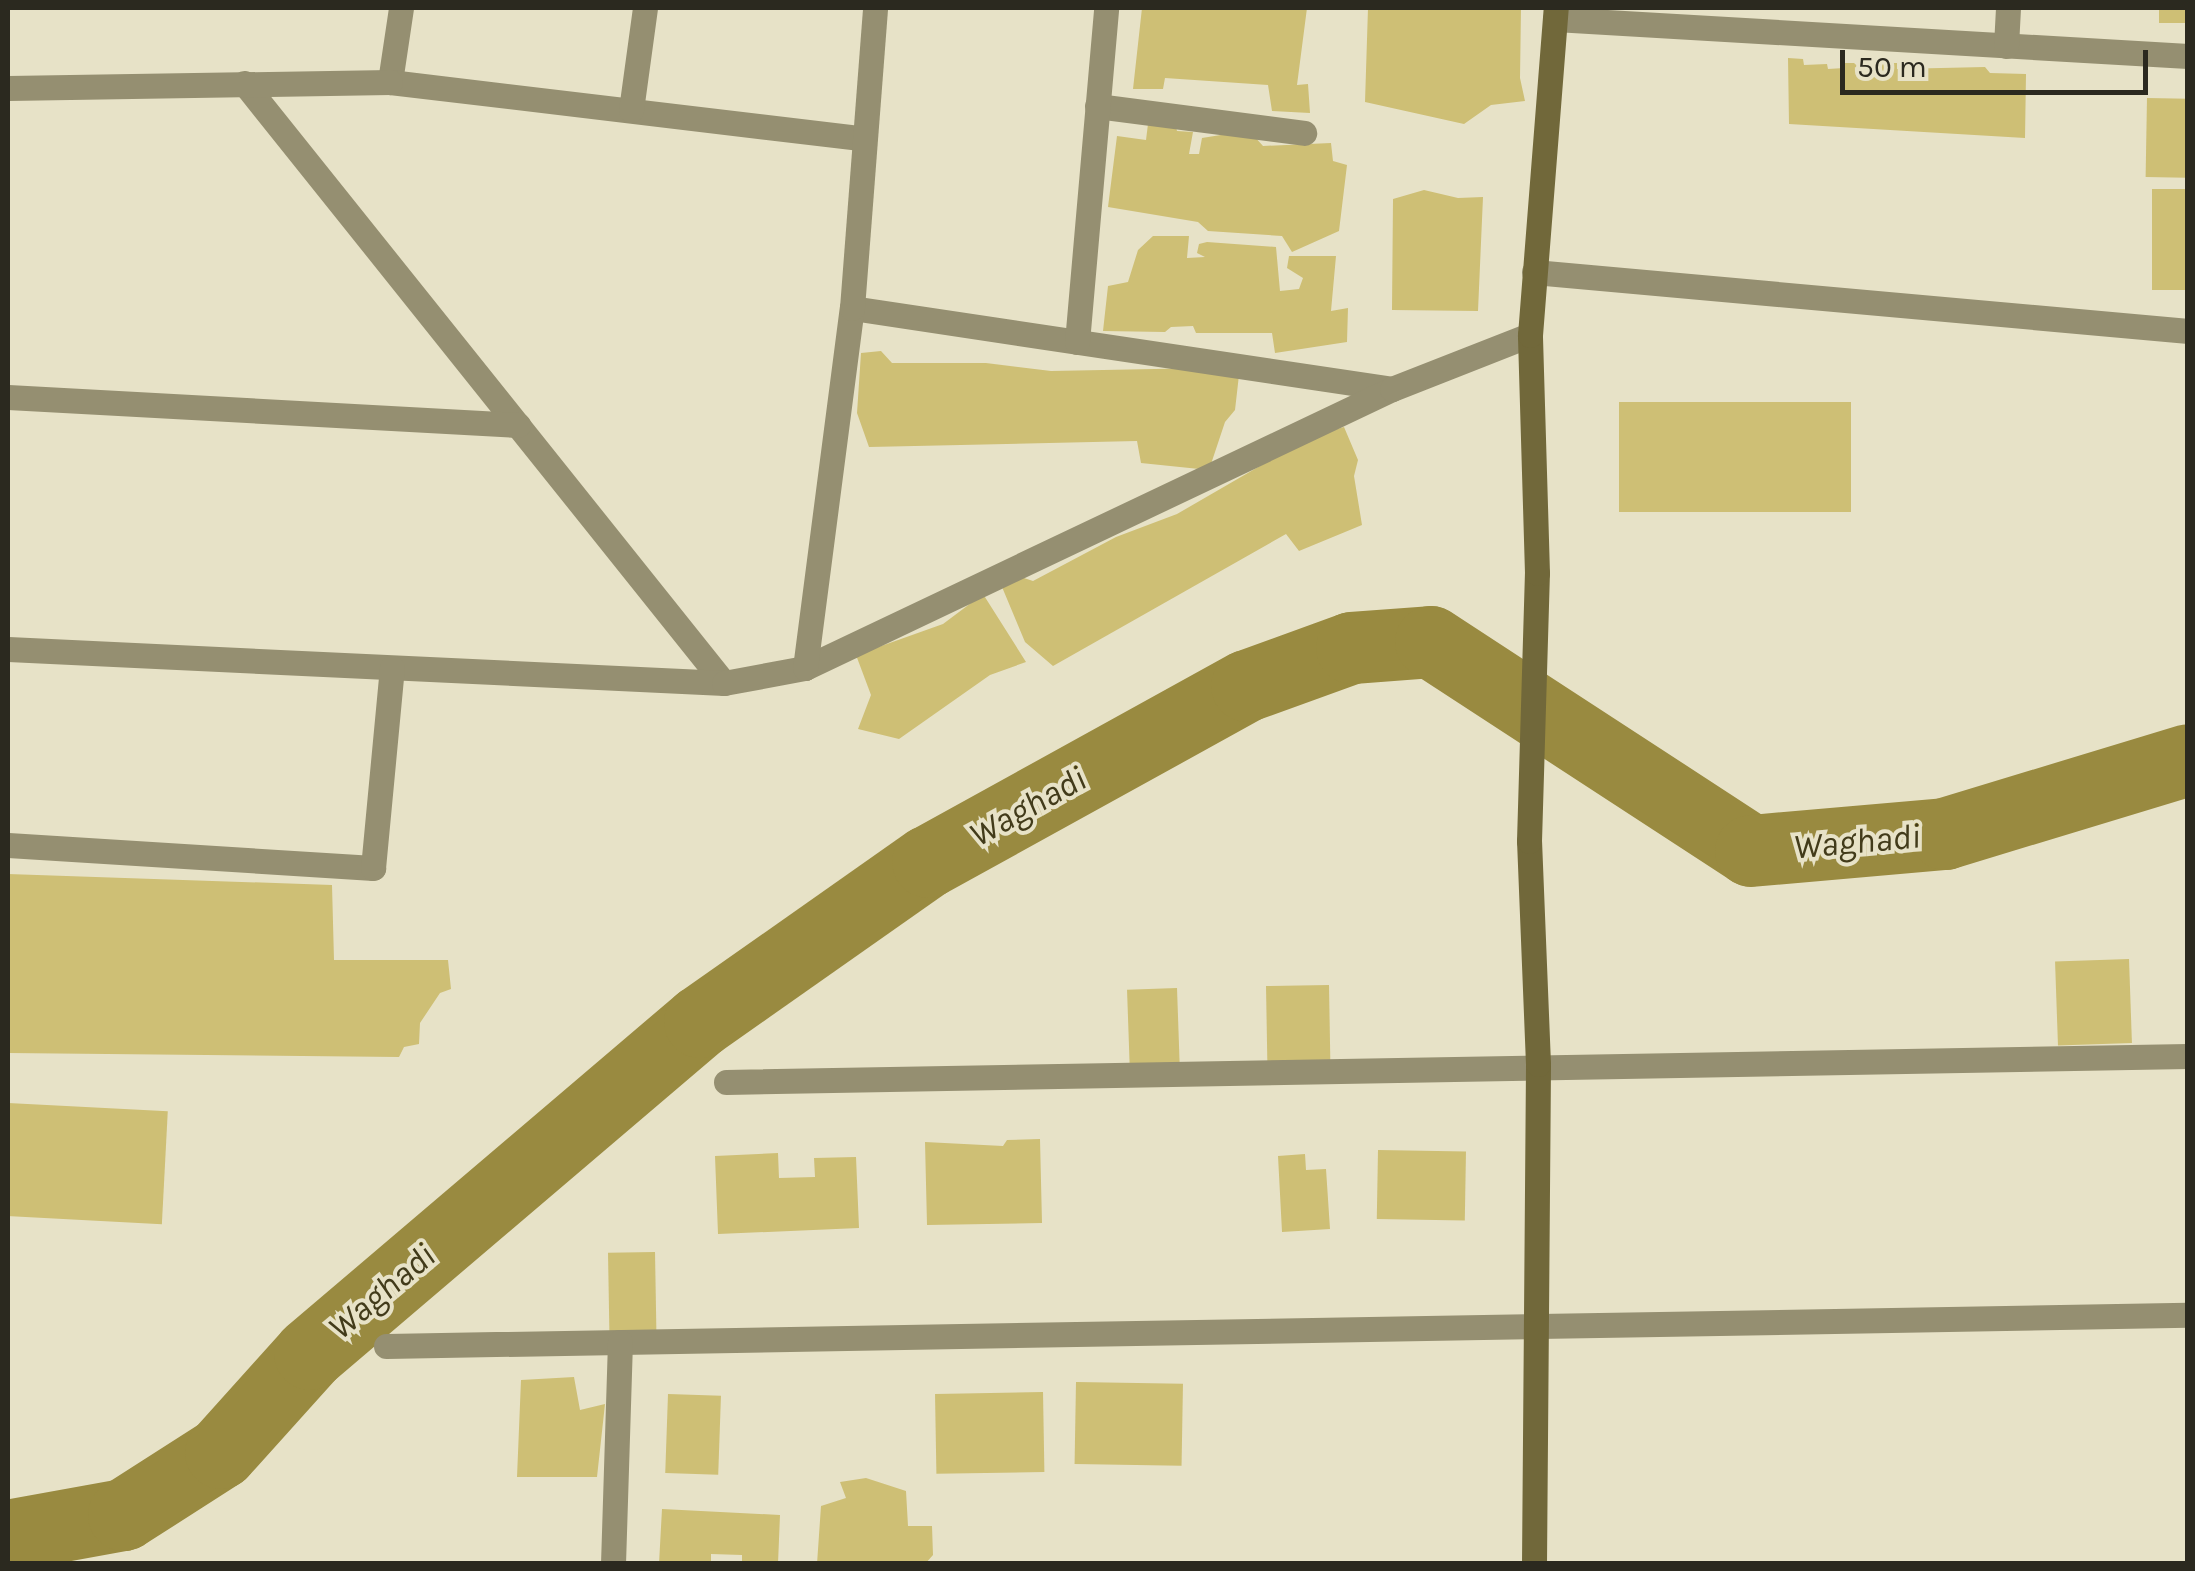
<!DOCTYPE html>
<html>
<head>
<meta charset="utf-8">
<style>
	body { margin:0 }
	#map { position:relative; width:2195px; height:1571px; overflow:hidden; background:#e7e2c7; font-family:Karla,sans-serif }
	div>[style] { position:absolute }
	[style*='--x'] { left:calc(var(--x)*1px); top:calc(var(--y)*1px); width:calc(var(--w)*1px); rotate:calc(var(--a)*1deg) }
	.river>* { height:72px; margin:-36px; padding:0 36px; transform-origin:36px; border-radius:36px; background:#998a40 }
	.building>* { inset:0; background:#cebf75; transform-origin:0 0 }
	.street>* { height:25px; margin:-12.5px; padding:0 12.5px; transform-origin:12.5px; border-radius:12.5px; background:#958f71 }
	.secondary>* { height:25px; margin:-12.5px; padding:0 12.5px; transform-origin:12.5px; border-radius:12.5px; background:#71683a }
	span { translate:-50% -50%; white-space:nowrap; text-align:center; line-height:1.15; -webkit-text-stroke:8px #e7e2c7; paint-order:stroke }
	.water-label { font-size:35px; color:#423b1a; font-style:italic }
	.frame { position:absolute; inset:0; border:10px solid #2b291f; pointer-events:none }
	.scale { position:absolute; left:1840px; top:50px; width:308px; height:45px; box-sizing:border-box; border:5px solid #2b291f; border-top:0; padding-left:12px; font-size:30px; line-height:35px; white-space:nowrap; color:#2b291f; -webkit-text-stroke:8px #e7e2c7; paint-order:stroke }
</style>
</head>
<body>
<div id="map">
	<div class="river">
		<div style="--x:8;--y:1536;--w:118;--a:-10.3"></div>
		<div style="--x:124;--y:1515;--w:115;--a:-32.6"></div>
		<div style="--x:221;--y:1453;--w:133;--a:-48"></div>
		<div style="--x:310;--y:1354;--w:512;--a:-40.41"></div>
		<div style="--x:700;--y:1022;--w:279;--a:-35.1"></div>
		<div style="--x:928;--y:862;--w:364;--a:-28.9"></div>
		<div style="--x:1247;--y:686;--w:112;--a:-19.9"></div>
		<div style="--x:1352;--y:648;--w:79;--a:-4.3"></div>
		<div style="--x:1431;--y:642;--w:382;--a:33.1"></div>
		<div style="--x:1751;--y:851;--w:195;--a:-5"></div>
		<div style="--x:1945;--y:834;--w:254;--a:-16.9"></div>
	</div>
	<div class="building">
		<div style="clip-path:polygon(1142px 8px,1307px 8px,1297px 85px,1308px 84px,1310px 113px,1272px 111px,1268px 85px,1165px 78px,1163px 89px,1133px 89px)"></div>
		<div style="clip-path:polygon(1368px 8px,1521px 8px,1520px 78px,1525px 101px,1491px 105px,1464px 124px,1365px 102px)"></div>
		<div style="left:2159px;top:8px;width:29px;height:15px"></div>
		<div style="clip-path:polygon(1788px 58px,1803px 59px,1804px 65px,1827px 64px,1828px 69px,1844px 68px,1842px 63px,1897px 63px,1897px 69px,1985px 67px,1990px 73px,2026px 74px,2025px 138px,1789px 124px)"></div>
		<div style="left:2147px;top:98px;width:41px;height:79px;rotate:1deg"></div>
		<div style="clip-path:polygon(1175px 123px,1177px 131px,1193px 132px,1189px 154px,1199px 154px,1202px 138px,1227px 134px,1254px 136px,1263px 146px,1331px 143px,1333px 161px,1347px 165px,1339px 231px,1292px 252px,1282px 236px,1208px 231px,1198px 222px,1108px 207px,1117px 136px,1146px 140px,1148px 124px)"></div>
		<div style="left:2152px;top:189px;width:36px;height:101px"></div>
		<div style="clip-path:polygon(1424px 190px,1458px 198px,1483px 197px,1478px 311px,1392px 310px,1393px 199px)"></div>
		<div style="clip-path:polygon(1153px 236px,1189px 236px,1187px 258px,1205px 257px,1197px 253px,1199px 244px,1207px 242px,1276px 247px,1280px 291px,1299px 289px,1303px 278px,1287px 268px,1289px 256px,1336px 256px,1331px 311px,1348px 308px,1347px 342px,1275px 353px,1272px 333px,1196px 333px,1193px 326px,1171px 327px,1165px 332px,1103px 331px,1108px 286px,1128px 282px,1138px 250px)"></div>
		<div style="clip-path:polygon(881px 351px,892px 363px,986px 363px,1051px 371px,1207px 368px,1239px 375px,1235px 410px,1225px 422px,1209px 470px,1141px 463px,1137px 441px,869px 447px,857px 413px,861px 353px)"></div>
		<div style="left:1619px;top:402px;width:232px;height:110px"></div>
		<div style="clip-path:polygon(1344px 427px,1358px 460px,1354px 476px,1362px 525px,1299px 551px,1286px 534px,1053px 666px,1025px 642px,1002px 587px,1018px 576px,1033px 581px,1116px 537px,1177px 514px,1312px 436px)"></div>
		<div style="clip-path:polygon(983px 594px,1026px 662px,990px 675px,899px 739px,858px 729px,871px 695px,856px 655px,943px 624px)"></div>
		<div style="clip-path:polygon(8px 874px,332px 885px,334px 960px,448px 960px,451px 989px,440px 993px,420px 1023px,419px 1044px,404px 1047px,399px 1057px,8px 1053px)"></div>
		<div style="left:2129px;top:959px;width:84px;height:74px;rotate:88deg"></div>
		<div style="left:1329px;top:985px;width:81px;height:63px;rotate:89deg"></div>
		<div style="left:1177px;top:988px;width:82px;height:50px;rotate:88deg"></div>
		<div style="left:8px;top:1103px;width:160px;height:113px;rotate:3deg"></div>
		<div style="clip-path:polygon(1040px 1139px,1042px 1223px,927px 1225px,925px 1142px,1003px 1146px,1007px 1140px)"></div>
		<div style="left:1378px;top:1150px;width:88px;height:69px;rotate:1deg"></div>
		<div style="clip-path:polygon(778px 1153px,779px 1178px,815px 1177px,814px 1158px,856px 1157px,859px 1228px,718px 1234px,715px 1156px)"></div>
		<div style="clip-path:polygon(1305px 1154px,1306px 1170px,1326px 1169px,1330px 1229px,1282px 1232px,1278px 1156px)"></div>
		<div style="left:655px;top:1252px;width:88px;height:47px;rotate:89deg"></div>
		<div style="clip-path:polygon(574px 1377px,580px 1410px,605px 1404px,597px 1477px,517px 1477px,521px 1380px)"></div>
		<div style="left:1076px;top:1382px;width:107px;height:82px;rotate:1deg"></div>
		<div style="left:1043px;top:1392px;width:80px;height:108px;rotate:89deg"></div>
		<div style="left:668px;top:1394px;width:53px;height:79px;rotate:2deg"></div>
		<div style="clip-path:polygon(866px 1478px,906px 1491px,908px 1526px,932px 1526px,933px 1555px,925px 1564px,817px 1564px,821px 1506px,846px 1498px,840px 1482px)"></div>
		<div style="clip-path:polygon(662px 1509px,780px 1515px,778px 1564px,742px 1564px,742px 1555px,711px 1554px,711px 1564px,659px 1564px)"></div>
	</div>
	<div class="street">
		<div style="--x:401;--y:8;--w:75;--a:98.5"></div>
		<div style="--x:390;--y:82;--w:476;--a:6.8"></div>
		<div style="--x:1555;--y:19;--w:634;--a:3.35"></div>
		<div style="--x:2006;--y:46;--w:38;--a:-87"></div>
		<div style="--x:244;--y:83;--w:768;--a:51.34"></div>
		<div style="--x:8;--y:88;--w:382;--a:-0.9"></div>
		<div style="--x:1097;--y:106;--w:209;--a:7.4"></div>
		<div style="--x:631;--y:110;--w:103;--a:-82.2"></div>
		<div style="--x:1534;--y:272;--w:657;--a:5.15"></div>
		<div style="--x:852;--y:308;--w:546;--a:8.53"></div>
		<div style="--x:1077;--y:342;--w:335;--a:-85"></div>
		<div style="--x:8;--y:397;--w:511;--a:3.14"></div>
		<div style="--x:8;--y:649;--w:717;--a:2.72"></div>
		<div style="--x:724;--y:683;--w:82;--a:-10.5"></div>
		<div style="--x:805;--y:668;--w:650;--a:-25.42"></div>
		<div style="--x:1392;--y:389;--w:148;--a:-21.4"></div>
		<div style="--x:805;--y:668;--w:363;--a:-82.6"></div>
		<div style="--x:852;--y:308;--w:301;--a:-85.6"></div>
		<div style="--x:8;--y:845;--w:366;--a:3.6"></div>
		<div style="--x:373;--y:868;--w:201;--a:-84.6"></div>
		<div style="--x:726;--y:1082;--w:1462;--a:-1.02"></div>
		<div style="--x:386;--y:1346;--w:1802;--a:-0.99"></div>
		<div style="--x:613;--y:1564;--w:222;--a:-88.2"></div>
	</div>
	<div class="secondary">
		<div style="--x:1534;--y:1564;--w:500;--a:-89.54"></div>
		<div style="--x:1538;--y:1064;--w:223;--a:-92.3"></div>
		<div style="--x:1529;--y:841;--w:268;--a:-88.3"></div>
		<div style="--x:1537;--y:573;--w:238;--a:-91.7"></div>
		<div style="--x:1530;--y:335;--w:328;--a:-85.5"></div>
	</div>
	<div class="water-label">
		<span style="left:1028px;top:807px;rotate:-29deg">Waghadi</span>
		<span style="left:1857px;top:842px;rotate:-5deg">Waghadi</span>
		<span style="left:382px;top:1292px;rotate:-40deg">Waghadi</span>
	</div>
	<div class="frame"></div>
	<div class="scale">50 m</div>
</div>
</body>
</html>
